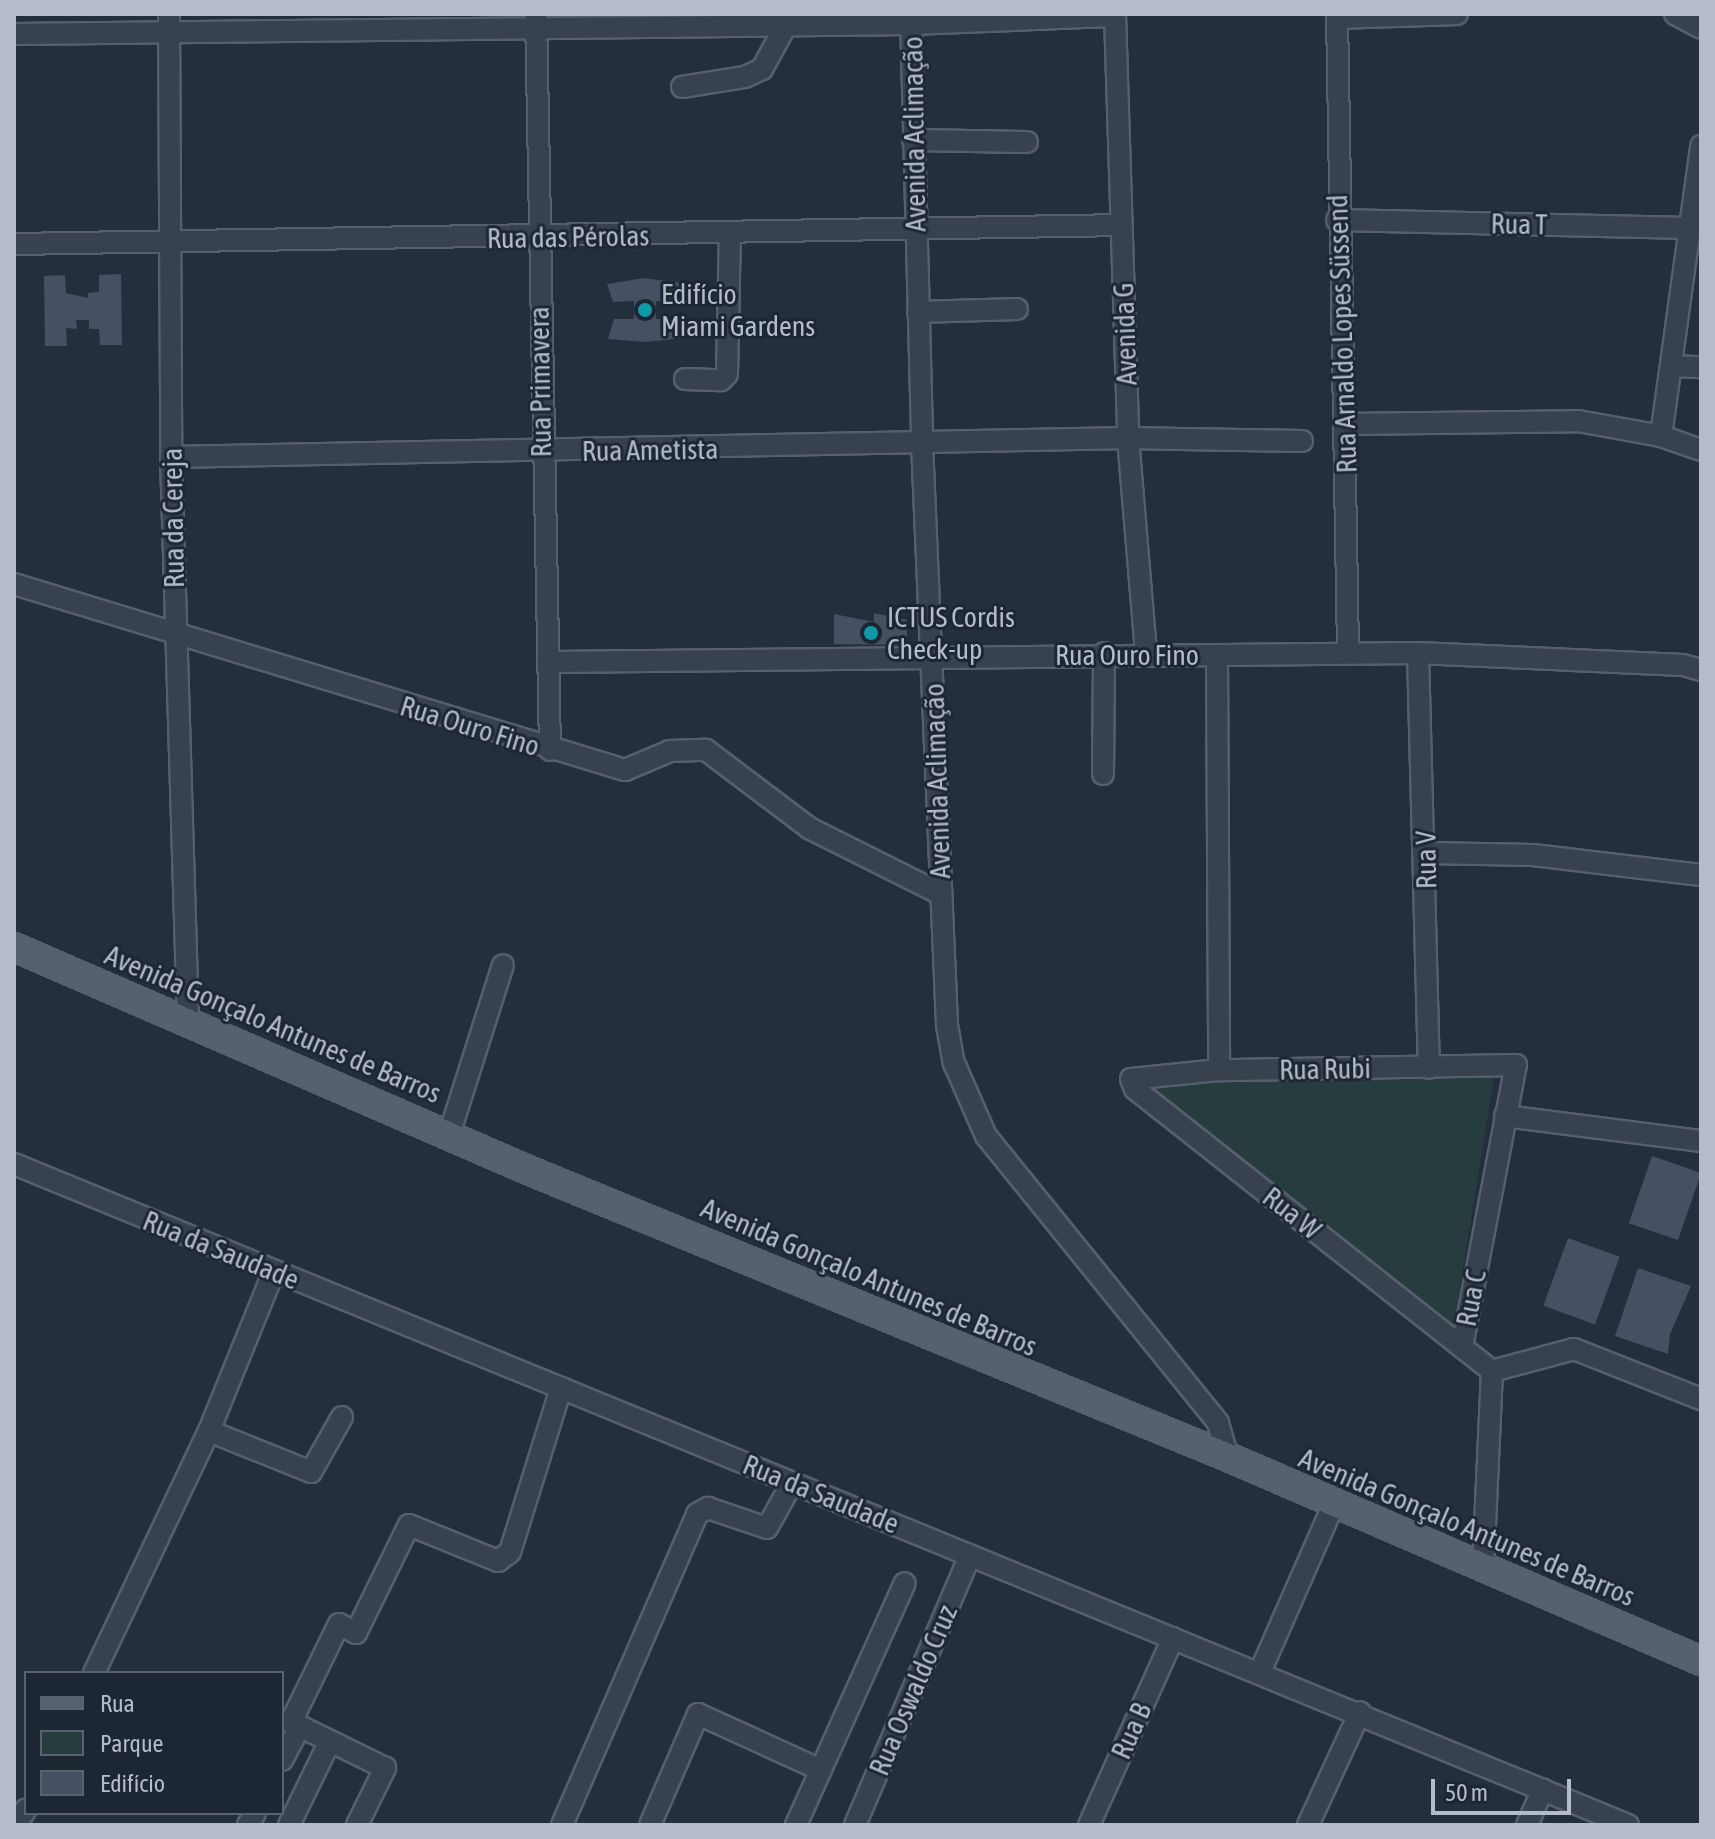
<!DOCTYPE html>
<html>
<head>
<meta charset="utf-8">
<style>
	body { margin:0 }
	#map { position:relative; width:1715px; height:1839px; overflow:hidden; background:#242f3e; font-family:"Asap Condensed",sans-serif }
	div>[style] { position:absolute }
	[style*='--x'] { left:calc(var(--x)*1px); top:calc(var(--y)*1px); width:calc(var(--w)*1px); rotate:calc(var(--a)*1deg) }
	.green>* { inset:0; background:#263c3f }
	.building>* { inset:0; background:#455162; transform-origin:0 0 }
	.roads { filter:drop-shadow(2px 0 #565f6c) drop-shadow(-2px 0 #565f6c) drop-shadow(0 2px #565f6c) drop-shadow(0 -2px #565f6c) }
	.minor>* { height:20px; margin:-10px; padding:0 10px; transform-origin:10px; border-radius:10px; background:#38414e }
	.major>* { height:26px; margin:-13px; padding:0 13px; transform-origin:13px; border-radius:13px; background:#56606e }
	.dots>* { width:22px; height:22px; translate:-50% -50%; box-sizing:border-box; border:4px solid #1d2633; border-radius:50% }
	span { translate:-50% -50%; white-space:nowrap; text-align:center; line-height:1.15; -webkit-text-stroke:6px #1d2633; paint-order:stroke }
	.street-label { font-size:28px; color:#b4bcc9 }
	.poi-label { font-size:28px; color:#b4bcc9 }
	.left { translate:0 -50%; text-align:left }
	.frame { position:absolute; inset:0; border:16px solid #b4bcc9; pointer-events:none }
	.legend { position:absolute; left:24px; top:1671px; width:260px; height:144px; box-sizing:border-box; background:#1d2633; border:2px solid #59626f; margin:0; padding:10px 14px; list-style:none; font-size:24px; color:#b4bcc9 }
	.legend li { display:flex; align-items:center; gap:16px; height:40px }
	.legend b { width:40px; border:2px solid #59626f }
	.scale { position:absolute; left:1431px; top:1779px; width:140px; height:36px; box-sizing:border-box; border:4px solid #b4bcc9; border-top:0; padding-left:10px; font-size:24px; line-height:28px; white-space:nowrap; color:#b4bcc9; -webkit-text-stroke:6px #1d2633; paint-order:stroke }
</style>
</head>
<body>
<div id="map">
	<div class="green">
		<div style="clip-path:polygon(1495px 1071px,1453px 1331px,1137px 1083px)"></div>
	</div>
	<div class="building">
		<div style="clip-path:polygon(121px 274px,122px 345px,100px 345px,99px 329px,89px 329px,89px 320px,76px 320px,77px 329px,66px 328px,67px 346px,45px 346px,44px 276px,65px 275px,66px 293px,88px 298px,88px 293px,99px 292px,99px 275px)"></div>
		<div style="clip-path:polygon(644px 278px,681px 283px,676px 301px,656px 301px,656px 319px,676px 319px,682px 338px,646px 342px,608px 339px,614px 319px,634px 319px,634px 301px,613px 302px,607px 284px)"></div>
		<div style="clip-path:polygon(874px 613px,907px 620px,907px 645px,834px 644px,834px 614px,874px 622px)"></div>
		<div style="left:1652px;top:1156px;width:52px;height:71px;rotate:19deg"></div>
		<div style="left:1568px;top:1238px;width:55px;height:72px;rotate:20deg"></div>
		<div style="clip-path:polygon(1638px 1268px,1691px 1286px,1670px 1334px,1668px 1354px,1615px 1336px)"></div>
	</div>
	<div class="roads">
		<div class="minor">
			<div style="--x:169;--y:14;--w:443;--a:89.7"></div>
			<div style="--x:171;--y:457;--w:564;--a:88.27"></div>
			<div style="--x:536;--y:14;--w:736;--a:88.91"></div>
			<div style="--x:911;--y:14;--w:429;--a:88.5"></div>
			<div style="--x:922;--y:443;--w:583;--a:87.54"></div>
			<div style="--x:947;--y:1025;--w:39;--a:80"></div>
			<div style="--x:954;--y:1063;--w:80;--a:66.3"></div>
			<div style="--x:986;--y:1136;--w:369;--a:51"></div>
			<div style="--x:1218;--y:1423;--w:35;--a:74"></div>
			<div style="--x:1115;--y:14;--w:424;--a:88.2"></div>
			<div style="--x:1128;--y:438;--w:216;--a:85.2"></div>
			<div style="--x:1337;--y:14;--w:639;--a:89.01"></div>
			<div style="--x:1675;--y:14;--w:30;--a:28"></div>
			<div style="--x:1337;--y:18;--w:120;--a:-1.9"></div>
			<div style="--x:14;--y:34;--w:898;--a:-0.64"></div>
			<div style="--x:912;--y:24;--w:203;--a:-2.3"></div>
			<div style="--x:682;--y:87;--w:64;--a:-9"></div>
			<div style="--x:745;--y:77;--w:19;--a:-25"></div>
			<div style="--x:762;--y:69;--w:50;--a:-61.4"></div>
			<div style="--x:913;--y:140;--w:114;--a:1"></div>
			<div style="--x:1337;--y:220;--w:364;--a:1.3"></div>
			<div style="--x:14;--y:244;--w:1107;--a:-0.98"></div>
			<div style="--x:918;--y:312;--w:99;--a:-1.7"></div>
			<div style="--x:1671;--y:366;--w:30;--a:2"></div>
			<div style="--x:685;--y:379;--w:36;--a:2"></div>
			<div style="--x:721;--y:380;--w:8;--a:-45"></div>
			<div style="--x:727;--y:374;--w:138;--a:-88.8"></div>
			<div style="--x:1345;--y:424;--w:233;--a:-0.7"></div>
			<div style="--x:1578;--y:421;--w:84;--a:10.2"></div>
			<div style="--x:1661;--y:436;--w:42;--a:19.3"></div>
			<div style="--x:1661;--y:436;--w:293;--a:-82.1"></div>
			<div style="--x:171;--y:457;--w:957;--a:-1.14"></div>
			<div style="--x:1128;--y:438;--w:174;--a:1"></div>
			<div style="--x:14;--y:584;--w:639;--a:16.93"></div>
			<div style="--x:625;--y:770;--w:49;--a:-22.9"></div>
			<div style="--x:670;--y:751;--w:36;--a:-2"></div>
			<div style="--x:706;--y:750;--w:129;--a:37.1"></div>
			<div style="--x:809;--y:828;--w:148;--a:26.6"></div>
			<div style="--x:1418;--y:653;--w:415;--a:88.5"></div>
			<div style="--x:1217;--y:655;--w:415;--a:89.7"></div>
			<div style="--x:552;--y:662;--w:866;--a:-0.6"></div>
			<div style="--x:1418;--y:653;--w:265;--a:2.6"></div>
			<div style="--x:1683;--y:665;--w:19;--a:16"></div>
			<div style="--x:1103;--y:774;--w:121;--a:-89.5"></div>
			<div style="--x:1427;--y:853;--w:106;--a:1.1"></div>
			<div style="--x:1533;--y:855;--w:169;--a:6.8"></div>
			<div style="--x:1505;--y:1116;--w:198;--a:7.3"></div>
			<div style="--x:449;--y:1135;--w:178;--a:-72.4"></div>
			<div style="--x:14;--y:1164;--w:1744;--a:22.27"></div>
			<div style="--x:1462;--y:1347;--w:287;--a:-79.2"></div>
			<div style="--x:1516;--y:1065;--w:297;--a:179"></div>
			<div style="--x:1219;--y:1070;--w:88;--a:174.2"></div>
			<div style="--x:1131;--y:1079;--w:11;--a:68"></div>
			<div style="--x:1135;--y:1089;--w:455;--a:38.3"></div>
			<div style="--x:1492;--y:1371;--w:198;--a:92.6"></div>
			<div style="--x:1492;--y:1371;--w:85;--a:-15"></div>
			<div style="--x:1574;--y:1349;--w:136;--a:21.5"></div>
			<div style="--x:209;--y:1431;--w:110;--a:21.9"></div>
			<div style="--x:311;--y:1472;--w:63;--a:-60.6"></div>
			<div style="--x:1260;--y:1672;--w:181;--a:-66.3"></div>
			<div style="--x:94;--y:1673;--w:268;--a:-64.6"></div>
			<div style="--x:209;--y:1431;--w:173;--a:-67.9"></div>
			<div style="--x:282;--y:1760;--w:38;--a:-62"></div>
			<div style="--x:15;--y:1825;--w:19;--a:-55"></div>
			<div style="--x:248;--y:1825;--w:14;--a:-60"></div>
			<div style="--x:289;--y:1825;--w:93;--a:-64"></div>
			<div style="--x:357;--y:1825;--w:64;--a:-63.8"></div>
			<div style="--x:385;--y:1768;--w:105;--a:-153.9"></div>
			<div style="--x:291;--y:1722;--w:109;--a:-63.9"></div>
			<div style="--x:339;--y:1624;--w:19;--a:28"></div>
			<div style="--x:356;--y:1633;--w:120;--a:-63.9"></div>
			<div style="--x:409;--y:1525;--w:96;--a:22"></div>
			<div style="--x:498;--y:1561;--w:15;--a:-37"></div>
			<div style="--x:510;--y:1552;--w:172;--a:-72.7"></div>
			<div style="--x:562;--y:1825;--w:339;--a:-66.5"></div>
			<div style="--x:697;--y:1514;--w:13;--a:-29"></div>
			<div style="--x:708;--y:1508;--w:62;--a:18.7"></div>
			<div style="--x:767;--y:1528;--w:51;--a:-60.9"></div>
			<div style="--x:650;--y:1825;--w:121;--a:-66.6"></div>
			<div style="--x:698;--y:1714;--w:135;--a:24.5"></div>
			<div style="--x:796;--y:1825;--w:265;--a:-65.8"></div>
			<div style="--x:855;--y:1825;--w:293;--a:-66.9"></div>
			<div style="--x:1089;--y:1825;--w:205;--a:-65.8"></div>
			<div style="--x:1308;--y:1825;--w:124;--a:-65.3"></div>
			<div style="--x:1527;--y:1825;--w:39;--a:-66"></div>
		</div>
		<div class="major">
			<div style="--x:14;--y:947;--w:560;--a:23.45"></div>
			<div style="--x:528;--y:1170;--w:757;--a:22.29"></div>
			<div style="--x:1228;--y:1457;--w:515;--a:23.33"></div>
		</div>
	</div>
	<div class="dots">
		<div style="left:645px;top:310px;background:#0f9aa8"></div>
		<div style="left:871px;top:633px;background:#0f9aa8"></div>
	</div>
	<div class="street-label">
		<span style="left:914px;top:134px;rotate:-91deg">Avenida Aclimação</span>
		<span style="left:1519px;top:224px;rotate:1deg">Rua T</span>
		<span style="left:568px;top:237px;rotate:-1deg">Rua das Pérolas</span>
		<span style="left:1125px;top:334px;rotate:-92deg">Avenida G</span>
		<span style="left:1342px;top:334px;rotate:-92deg">Rua Arnaldo Lopes Süssend</span>
		<span style="left:540px;top:382px;rotate:-91deg">Rua Primavera</span>
		<span style="left:650px;top:450px;rotate:-1deg">Rua Ametista</span>
		<span style="left:173px;top:518px;rotate:-91deg">Rua da Cereja</span>
		<span style="left:1127px;top:655px">Rua Ouro Fino</span>
		<span style="left:470px;top:726px;rotate:17deg">Rua Ouro Fino</span>
		<span style="left:937px;top:781px;rotate:-92deg">Avenida Aclimação</span>
		<span style="left:1426px;top:860px;rotate:-91deg">Rua V</span>
		<span style="left:273px;top:1024px;rotate:23deg">Avenida Gonçalo Antunes de Barros</span>
		<span style="left:1325px;top:1069px;rotate:-1deg">Rua Rubi</span>
		<span style="left:1292px;top:1213px;rotate:38deg">Rua W</span>
		<span style="left:221px;top:1250px;rotate:22deg">Rua da Saudade</span>
		<span style="left:869px;top:1277px;rotate:23deg">Avenida Gonçalo Antunes de Barros</span>
		<span style="left:1471px;top:1298px;rotate:-79deg">Rua C</span>
		<span style="left:821px;top:1494px;rotate:22deg">Rua da Saudade</span>
		<span style="left:1467px;top:1527px;rotate:23deg">Avenida Gonçalo Antunes de Barros</span>
		<span style="left:913px;top:1690px;rotate:-67deg">Rua Oswaldo Cruz</span>
		<span style="left:1131px;top:1731px;rotate:-66deg">Rua B</span>
	</div>
	<div class="poi-label">
		<span class="left" style="left:661px;top:310px">Edifício<br>Miami Gardens</span>
		<span class="left" style="left:887px;top:633px">ICTUS Cordis<br>Check-up</span>
	</div>
	<div class="frame"></div>
	<ul class="legend">
	<li><b style="height:10px;background:#56606e"></b>Rua</li>
	<li><b style="height:22px;background:#263c3f"></b>Parque</li>
	<li><b style="height:22px;background:#455162"></b>Edifício</li>
	</ul>
	<div class="scale">50 m</div>
</div>
</body>
</html>
